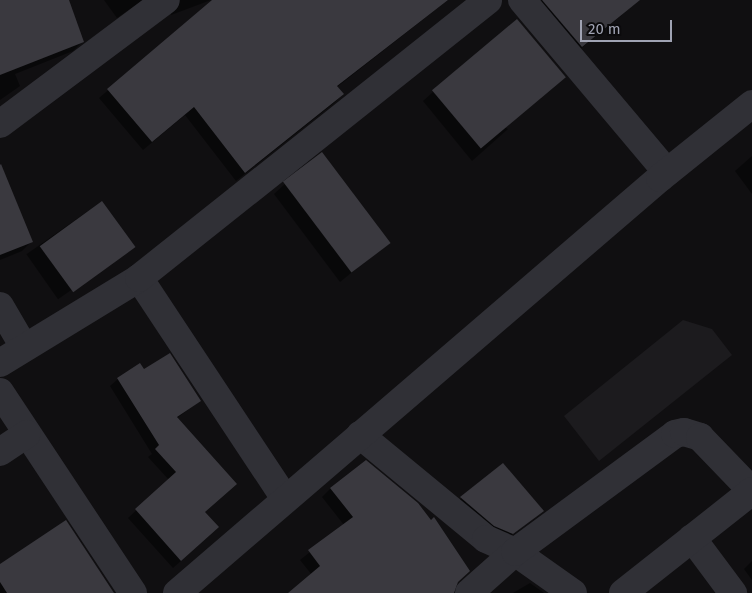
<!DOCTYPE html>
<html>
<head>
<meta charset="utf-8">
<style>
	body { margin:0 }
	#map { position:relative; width:752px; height:593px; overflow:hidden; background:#100f11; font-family:"Fira Sans",sans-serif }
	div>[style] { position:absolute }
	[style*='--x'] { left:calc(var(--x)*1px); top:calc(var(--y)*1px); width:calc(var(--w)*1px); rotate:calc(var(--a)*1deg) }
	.built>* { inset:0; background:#1c1b1e }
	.shadow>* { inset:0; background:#0007; transform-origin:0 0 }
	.building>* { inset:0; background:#3a393f; transform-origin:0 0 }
	.street>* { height:28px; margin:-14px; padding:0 14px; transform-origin:14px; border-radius:14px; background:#303036 }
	span { translate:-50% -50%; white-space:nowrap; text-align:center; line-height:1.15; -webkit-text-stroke:4.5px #0b0a0c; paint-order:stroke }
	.scale { position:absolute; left:580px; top:20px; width:92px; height:22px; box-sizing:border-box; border:2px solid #a0a3b3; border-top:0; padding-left:6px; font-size:15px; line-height:18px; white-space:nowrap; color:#a0a3b3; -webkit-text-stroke:4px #0b0a0c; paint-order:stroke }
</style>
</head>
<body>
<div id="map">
	<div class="built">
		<div style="clip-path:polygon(683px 320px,712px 329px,732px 355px,599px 461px,564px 416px)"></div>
	</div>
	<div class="shadow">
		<div style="clip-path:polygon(0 0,66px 0,83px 41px,73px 51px,15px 74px,20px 86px,0 100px)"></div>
		<div style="clip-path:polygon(104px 0,143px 0,117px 18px)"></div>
		<div style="clip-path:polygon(171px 0,211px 0,171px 15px)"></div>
		<div style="clip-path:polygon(214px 0,448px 0,337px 87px,343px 94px,334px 103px,236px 181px,185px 115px,143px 150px,99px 98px)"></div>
		<div style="clip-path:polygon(542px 0,633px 0,622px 15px,574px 54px,534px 7px)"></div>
		<div style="clip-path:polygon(433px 92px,508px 129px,472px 161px,423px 101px)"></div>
		<div style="clip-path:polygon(752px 156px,752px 194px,735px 171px)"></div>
		<div style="clip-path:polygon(0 166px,31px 242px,22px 251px,0 260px)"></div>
		<div style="clip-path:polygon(285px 184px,388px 243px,340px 282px,274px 194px)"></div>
		<div style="left:101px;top:202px;width:55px;height:91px;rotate:55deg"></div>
		<div style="clip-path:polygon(144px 371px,200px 401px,177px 418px,210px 535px,173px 568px,128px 518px,169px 480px,148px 457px,152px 454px,110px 386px,118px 379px)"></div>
		<div style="clip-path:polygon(503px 465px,542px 511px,504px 541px,453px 505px)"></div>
		<div style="clip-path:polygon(331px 488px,468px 571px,453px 587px,453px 593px,290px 593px,312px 575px,300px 560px,344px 525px,322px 497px)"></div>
		<div style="clip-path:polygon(752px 561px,752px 580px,744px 569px)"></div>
		<div style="clip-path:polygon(0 565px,113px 593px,0 593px)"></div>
		<div style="clip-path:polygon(530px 583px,544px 593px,513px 593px)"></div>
	</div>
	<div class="building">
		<div style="clip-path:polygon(0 0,69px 0,84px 42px,0 75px)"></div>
		<div style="clip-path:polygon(212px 0,448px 0,337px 86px,344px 94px,245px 173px,194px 107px,152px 142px,107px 89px)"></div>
		<div style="clip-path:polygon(542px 0,640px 0,582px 47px)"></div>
		<div style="left:517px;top:19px;width:76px;height:111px;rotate:50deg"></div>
		<div style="left:322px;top:152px;width:114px;height:49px;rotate:53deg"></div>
		<div style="clip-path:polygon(1px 164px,33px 242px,0 255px,0 165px)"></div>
		<div style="left:102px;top:201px;width:57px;height:77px;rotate:54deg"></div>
		<div style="clip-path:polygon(170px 353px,201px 401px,177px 417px,237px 484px,205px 512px,219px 527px,181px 561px,135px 509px,176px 472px,155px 449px,159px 445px,117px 378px,140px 363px,144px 369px)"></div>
		<div style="clip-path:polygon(366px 460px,418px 503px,431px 520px,434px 517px,470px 571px,458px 582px,454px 593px,288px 593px,320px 566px,308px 550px,353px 517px,330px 488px)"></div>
		<div style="clip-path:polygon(503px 463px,544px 511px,513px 534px,494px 526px,460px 497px)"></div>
		<div style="clip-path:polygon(66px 520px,114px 593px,7px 593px,0 582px,0 564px)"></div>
	</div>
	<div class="street">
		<div style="--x:522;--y:0;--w:225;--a:49.9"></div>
		<div style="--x:0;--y:124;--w:207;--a:-36.8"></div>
		<div style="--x:139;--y:278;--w:265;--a:56.5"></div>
		<div style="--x:0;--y:306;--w:48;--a:59.7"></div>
		<div style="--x:0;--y:363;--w:163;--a:-31.4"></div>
		<div style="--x:139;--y:278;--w:446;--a:-38.5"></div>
		<div style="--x:0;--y:392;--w:241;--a:56.5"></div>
		<div style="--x:360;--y:435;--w:163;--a:39.5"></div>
		<div style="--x:486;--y:539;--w:32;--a:24"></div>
		<div style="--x:515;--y:552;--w:71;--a:35.3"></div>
		<div style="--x:0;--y:452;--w:32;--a:-34"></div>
		<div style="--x:692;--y:538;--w:69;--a:53.3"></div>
		<div style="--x:177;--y:593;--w:637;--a:-40.67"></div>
		<div style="--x:660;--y:178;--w:118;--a:-38.8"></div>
		<div style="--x:469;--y:593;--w:62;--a:-41.7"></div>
		<div style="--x:515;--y:552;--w:199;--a:-36.4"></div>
		<div style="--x:675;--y:434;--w:9;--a:-13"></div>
		<div style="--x:684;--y:432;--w:17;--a:17"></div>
		<div style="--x:700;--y:437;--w:75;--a:46.1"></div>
		<div style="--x:623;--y:593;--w:164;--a:-38.3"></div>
	</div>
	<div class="scale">20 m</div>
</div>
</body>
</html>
